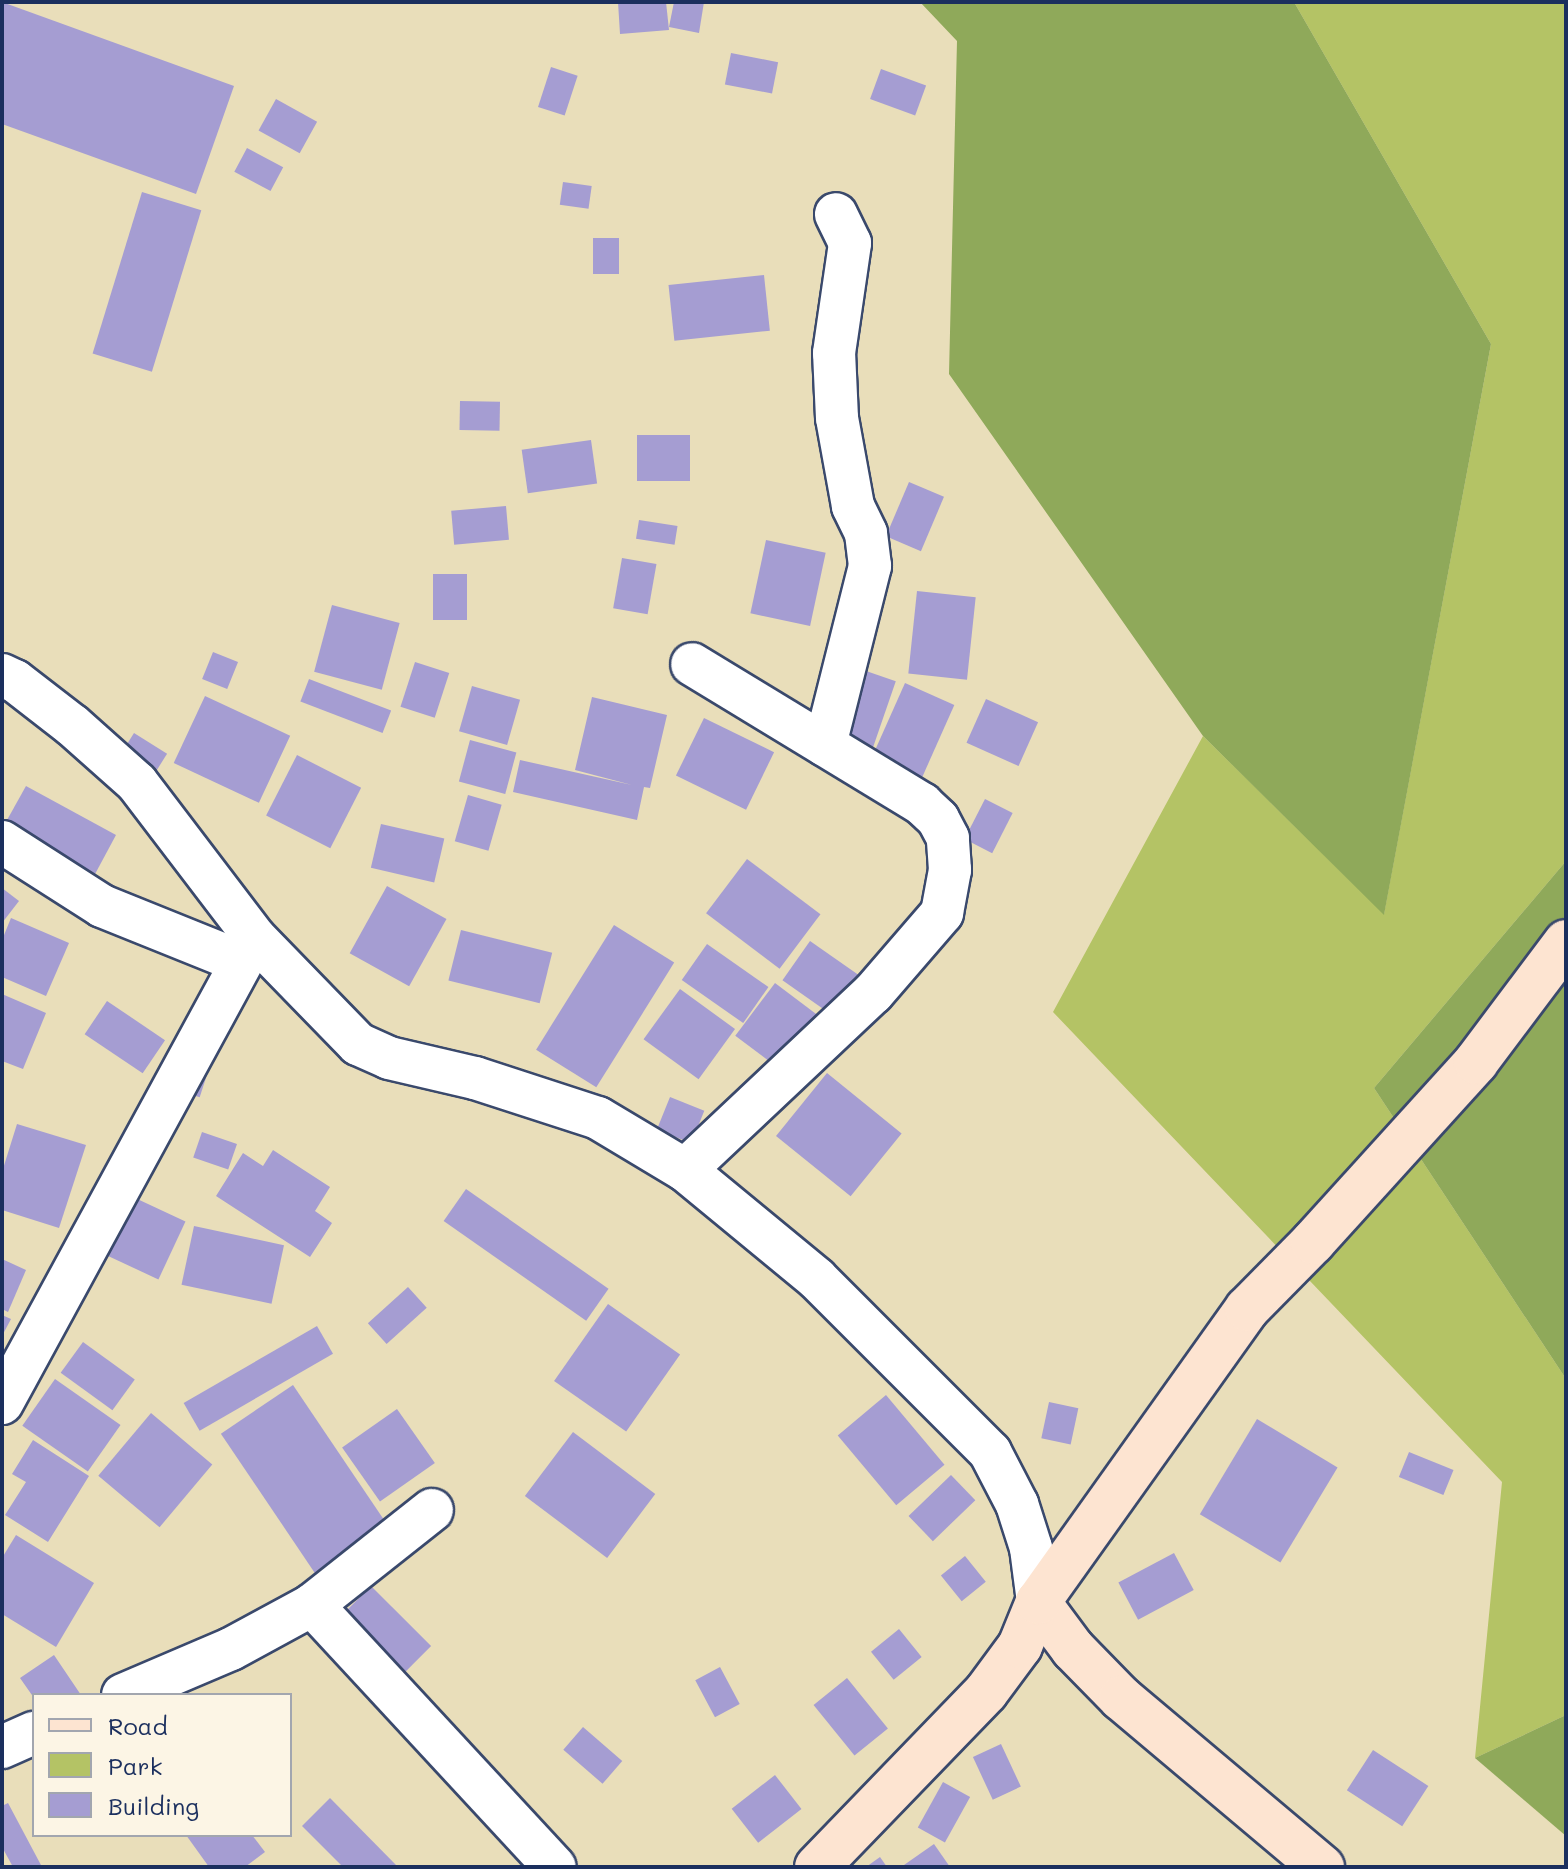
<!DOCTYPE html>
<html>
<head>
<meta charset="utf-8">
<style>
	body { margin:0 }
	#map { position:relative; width:1568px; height:1869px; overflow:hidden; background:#e9deba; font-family:Mali,sans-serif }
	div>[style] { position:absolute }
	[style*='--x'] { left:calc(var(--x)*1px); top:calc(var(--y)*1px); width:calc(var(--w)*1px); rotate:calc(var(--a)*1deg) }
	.green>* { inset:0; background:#b4c365 }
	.forest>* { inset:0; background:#8fa95a }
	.building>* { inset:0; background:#a59dd2; transform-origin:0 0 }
	.roads { filter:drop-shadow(2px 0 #3a496c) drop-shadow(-2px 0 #3a496c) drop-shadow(0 2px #3a496c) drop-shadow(0 -2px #3a496c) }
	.street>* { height:42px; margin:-21px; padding:0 21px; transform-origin:21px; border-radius:21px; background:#fff }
	.secondary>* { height:44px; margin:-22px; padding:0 22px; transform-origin:22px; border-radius:22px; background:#fde4d1 }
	span { translate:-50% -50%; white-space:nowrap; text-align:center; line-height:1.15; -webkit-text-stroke:8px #fcf5e5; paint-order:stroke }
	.frame { position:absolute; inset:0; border:4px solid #1b2f5e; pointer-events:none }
	.legend { position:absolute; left:32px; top:1693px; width:260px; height:144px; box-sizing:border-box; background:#fcf5e5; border:2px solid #a2a6af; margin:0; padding:10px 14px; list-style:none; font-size:24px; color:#1b2f5e }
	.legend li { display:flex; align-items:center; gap:16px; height:40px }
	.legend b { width:40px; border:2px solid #a2a6af }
</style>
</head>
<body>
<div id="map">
	<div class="green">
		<div style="clip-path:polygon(1294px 2px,1566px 2px,1566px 861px,1374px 1088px,1566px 1379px,1566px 1715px,1475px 1758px,1502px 1482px,1053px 1012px,1203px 736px,1384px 914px,1491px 344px)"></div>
	</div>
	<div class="forest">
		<div style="clip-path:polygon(920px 2px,1294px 2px,1491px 344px,1384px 915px,1203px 736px,949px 374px,957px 41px)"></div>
		<div style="clip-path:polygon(1566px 861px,1566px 1379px,1374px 1088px)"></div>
		<div style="clip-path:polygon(1566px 1715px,1566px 1836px,1475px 1758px)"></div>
	</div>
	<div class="building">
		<div style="clip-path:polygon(2px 2px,234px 86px,196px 194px,2px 124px)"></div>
		<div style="clip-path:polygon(618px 2px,666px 2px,669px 30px,620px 34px)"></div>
		<div style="clip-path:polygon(674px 2px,704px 2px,699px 33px,669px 27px)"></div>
		<div style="left:731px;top:53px;width:48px;height:32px;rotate:11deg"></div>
		<div style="left:551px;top:67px;width:28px;height:42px;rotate:18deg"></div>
		<div style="left:881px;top:69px;width:48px;height:32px;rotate:20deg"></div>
		<div style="left:276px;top:99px;width:47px;height:36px;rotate:29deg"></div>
		<div style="left:247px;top:148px;width:41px;height:27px;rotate:28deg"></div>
		<div style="left:563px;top:182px;width:29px;height:23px;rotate:8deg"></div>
		<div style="left:142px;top:192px;width:62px;height:169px;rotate:17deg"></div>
		<div style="left:593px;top:238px;width:26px;height:36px"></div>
		<div style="left:764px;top:275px;width:56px;height:96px;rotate:84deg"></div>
		<div style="left:460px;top:401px;width:40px;height:29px;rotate:1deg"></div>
		<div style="left:637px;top:435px;width:53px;height:46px"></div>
		<div style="left:591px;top:440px;width:44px;height:70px;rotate:82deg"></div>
		<div style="left:909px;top:482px;width:38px;height:59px;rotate:23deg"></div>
		<div style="left:506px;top:506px;width:34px;height:55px;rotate:85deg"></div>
		<div style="left:639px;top:520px;width:39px;height:19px;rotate:9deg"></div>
		<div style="left:766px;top:540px;width:61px;height:75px;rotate:12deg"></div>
		<div style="left:622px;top:558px;width:35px;height:51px;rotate:10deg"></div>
		<div style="left:433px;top:574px;width:34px;height:46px"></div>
		<div style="left:917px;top:591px;width:59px;height:83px;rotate:6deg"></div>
		<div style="left:332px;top:605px;width:70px;height:69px;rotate:15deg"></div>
		<div style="left:213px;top:652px;width:27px;height:29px;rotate:22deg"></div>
		<div style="left:415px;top:662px;width:36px;height:47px;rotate:18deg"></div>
		<div style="left:840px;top:662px;width:59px;height:73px;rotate:19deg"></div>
		<div style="left:309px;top:679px;width:88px;height:24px;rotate:21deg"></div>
		<div style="left:905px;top:683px;width:54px;height:84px;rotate:24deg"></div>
		<div style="left:472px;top:686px;width:50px;height:47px;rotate:16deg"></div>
		<div style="left:205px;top:696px;width:94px;height:74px;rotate:25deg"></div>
		<div style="clip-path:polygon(592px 697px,667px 715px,650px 788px,644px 787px,637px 820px,513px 792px,520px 760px,632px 785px,575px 770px)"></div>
		<div style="left:986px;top:699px;width:57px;height:48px;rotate:24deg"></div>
		<div style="left:704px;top:718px;width:78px;height:64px;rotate:26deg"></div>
		<div style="left:134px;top:733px;width:39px;height:28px;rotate:32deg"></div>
		<div style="left:470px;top:740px;width:48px;height:43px;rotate:15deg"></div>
		<div style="left:297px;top:755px;width:72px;height:68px;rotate:27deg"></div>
		<div style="clip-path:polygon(26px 786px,116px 835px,87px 889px,2px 829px)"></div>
		<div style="left:468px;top:795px;width:35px;height:48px;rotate:16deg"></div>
		<div style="left:985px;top:799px;width:31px;height:45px;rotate:27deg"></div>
		<div style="left:381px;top:824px;width:65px;height:45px;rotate:13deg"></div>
		<div style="left:747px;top:859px;width:92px;height:68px;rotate:37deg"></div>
		<div style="left:387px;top:886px;width:68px;height:77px;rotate:29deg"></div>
		<div style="clip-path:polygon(2px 888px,19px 901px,2px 923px)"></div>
		<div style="clip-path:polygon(11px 918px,69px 943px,46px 996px,2px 977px,2px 940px)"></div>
		<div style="left:614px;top:925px;width:71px;height:147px;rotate:32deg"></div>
		<div style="left:461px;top:930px;width:94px;height:52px;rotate:14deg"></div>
		<div style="left:810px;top:941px;width:62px;height:48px;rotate:35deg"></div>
		<div style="left:707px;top:944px;width:75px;height:44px;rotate:35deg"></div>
		<div style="left:775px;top:983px;width:54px;height:66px;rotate:37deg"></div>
		<div style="left:680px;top:989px;width:68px;height:62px;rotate:36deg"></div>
		<div style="clip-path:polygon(2px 994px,46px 1013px,23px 1069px,2px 1061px)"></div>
		<div style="left:107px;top:1001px;width:70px;height:40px;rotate:34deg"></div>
		<div style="left:182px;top:1061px;width:28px;height:29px;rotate:18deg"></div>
		<div style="left:827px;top:1073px;width:96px;height:81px;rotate:39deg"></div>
		<div style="left:670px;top:1097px;width:37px;height:35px;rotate:22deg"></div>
		<div style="clip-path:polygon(17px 1124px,86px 1145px,59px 1228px,2px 1210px,2px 1172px)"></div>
		<div style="left:202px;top:1132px;width:37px;height:27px;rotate:19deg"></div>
		<div style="clip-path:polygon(273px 1150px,330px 1187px,315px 1211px,332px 1223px,310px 1257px,216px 1196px,243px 1153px,263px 1166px)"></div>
		<div style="left:103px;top:1183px;width:91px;height:64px;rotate:25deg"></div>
		<div style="left:466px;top:1189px;width:174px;height:39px;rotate:35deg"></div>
		<div style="left:194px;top:1226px;width:92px;height:60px;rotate:12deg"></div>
		<div style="clip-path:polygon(2px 1259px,26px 1270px,8px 1312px,2px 1309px)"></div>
		<div style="left:408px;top:1287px;width:28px;height:54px;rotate:48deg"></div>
		<div style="left:608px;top:1304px;width:88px;height:94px;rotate:35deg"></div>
		<div style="clip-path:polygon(2px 1315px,11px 1319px,2px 1336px)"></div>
		<div style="left:317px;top:1326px;width:32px;height:154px;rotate:60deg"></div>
		<div style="left:83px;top:1342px;width:64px;height:38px;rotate:36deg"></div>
		<div style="left:55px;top:1379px;width:80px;height:57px;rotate:35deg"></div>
		<div style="left:293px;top:1385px;width:168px;height:87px;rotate:56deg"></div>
		<div style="left:886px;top:1395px;width:91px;height:63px;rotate:50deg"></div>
		<div style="left:1049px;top:1402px;width:30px;height:37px;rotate:12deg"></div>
		<div style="left:397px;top:1409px;width:66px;height:67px;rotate:55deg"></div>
		<div style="left:151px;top:1413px;width:80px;height:82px;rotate:40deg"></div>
		<div style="left:1257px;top:1419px;width:94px;height:111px;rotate:31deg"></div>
		<div style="left:573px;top:1432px;width:103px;height:80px;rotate:37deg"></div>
		<div style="clip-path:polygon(33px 1440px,89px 1476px,48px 1542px,5px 1515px,26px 1482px,12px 1474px)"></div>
		<div style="left:1409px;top:1452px;width:48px;height:27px;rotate:22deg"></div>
		<div style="left:951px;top:1475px;width:35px;height:59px;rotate:46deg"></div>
		<div style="clip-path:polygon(16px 1535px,94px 1583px,56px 1647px,2px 1614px,2px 1558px)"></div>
		<div style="left:1174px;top:1553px;width:42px;height:63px;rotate:62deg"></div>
		<div style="left:965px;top:1556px;width:33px;height:31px;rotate:51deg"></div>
		<div style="left:371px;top:1586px;width:85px;height:55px;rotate:45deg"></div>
		<div style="left:899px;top:1629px;width:36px;height:36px;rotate:51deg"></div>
		<div style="clip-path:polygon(54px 1655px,81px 1695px,34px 1695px,34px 1698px,20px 1678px)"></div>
		<div style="left:720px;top:1667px;width:42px;height:28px;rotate:62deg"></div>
		<div style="left:847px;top:1678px;width:65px;height:43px;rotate:51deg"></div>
		<div style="left:583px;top:1727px;width:52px;height:30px;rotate:41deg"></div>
		<div style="left:1001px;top:1744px;width:47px;height:31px;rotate:65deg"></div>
		<div style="left:1373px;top:1750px;width:66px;height:48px;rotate:33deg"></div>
		<div style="left:775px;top:1775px;width:43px;height:55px;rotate:52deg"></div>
		<div style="left:943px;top:1782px;width:31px;height:52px;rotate:29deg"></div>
		<div style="clip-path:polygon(330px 1798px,398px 1867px,343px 1867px,302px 1826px)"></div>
		<div style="clip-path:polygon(8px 1803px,42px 1867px,13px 1867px,2px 1847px,2px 1806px)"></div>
		<div style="clip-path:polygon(186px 1835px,252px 1835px,265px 1852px,245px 1867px,209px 1867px)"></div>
		<div style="clip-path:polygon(934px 1844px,950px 1867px,906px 1867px,904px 1865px)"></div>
		<div style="clip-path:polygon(880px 1857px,887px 1867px,866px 1867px)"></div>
	</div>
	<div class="roads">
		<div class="street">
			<div style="--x:2;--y:675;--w:14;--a:25"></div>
			<div style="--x:15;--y:681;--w:72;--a:37.7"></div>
			<div style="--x:72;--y:725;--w:87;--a:41.7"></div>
			<div style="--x:137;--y:783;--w:195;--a:52.7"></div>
			<div style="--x:255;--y:938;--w:148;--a:45.8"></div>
			<div style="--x:358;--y:1044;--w:34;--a:24"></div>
			<div style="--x:389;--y:1058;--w:88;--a:13.1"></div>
			<div style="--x:475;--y:1078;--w:129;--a:18"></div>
			<div style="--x:598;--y:1118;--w:101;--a:30.9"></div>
			<div style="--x:685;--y:1170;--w:171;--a:39.5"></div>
			<div style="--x:817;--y:1279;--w:245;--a:45"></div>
			<div style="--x:990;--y:1452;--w:59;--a:62.6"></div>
			<div style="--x:1017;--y:1504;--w:46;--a:72.3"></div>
			<div style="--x:1031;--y:1548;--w:54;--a:82.6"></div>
			<div style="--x:825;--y:745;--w:185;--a:-75.9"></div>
			<div style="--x:870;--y:566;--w:33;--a:-97"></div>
			<div style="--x:866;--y:533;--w:30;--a:-116"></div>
			<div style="--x:853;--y:506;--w:89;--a:-100.3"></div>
			<div style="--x:837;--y:418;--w:65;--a:-92.6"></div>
			<div style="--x:834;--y:353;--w:111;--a:-81.7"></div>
			<div style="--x:850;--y:243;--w:32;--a:-116"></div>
			<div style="--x:2;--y:842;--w:119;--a:32.6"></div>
			<div style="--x:102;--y:906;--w:150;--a:21.9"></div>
			<div style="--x:685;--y:1170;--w:258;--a:-43.3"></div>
			<div style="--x:873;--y:993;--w:106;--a:-49.2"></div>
			<div style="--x:942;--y:913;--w:44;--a:-79.5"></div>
			<div style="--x:950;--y:870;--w:32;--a:-94"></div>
			<div style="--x:948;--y:838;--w:21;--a:-118"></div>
			<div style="--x:938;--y:819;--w:22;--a:-137"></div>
			<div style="--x:922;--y:804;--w:269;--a:-148.7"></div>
			<div style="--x:2;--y:1403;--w:529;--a:-61.45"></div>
			<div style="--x:312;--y:1605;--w:357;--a:47.2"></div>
			<div style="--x:123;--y:1695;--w:117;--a:-23.1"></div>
			<div style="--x:231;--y:1649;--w:92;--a:-28.5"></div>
			<div style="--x:312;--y:1605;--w:153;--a:-38.4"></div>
			<div style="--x:2;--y:1747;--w:35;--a:-24"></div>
		</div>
		<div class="secondary">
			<div style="--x:1038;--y:1602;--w:59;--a:53.3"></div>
			<div style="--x:1073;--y:1649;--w:69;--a:45.6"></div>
			<div style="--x:1121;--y:1698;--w:263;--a:40.1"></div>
			<div style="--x:817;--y:1867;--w:243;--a:-46"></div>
			<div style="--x:986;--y:1692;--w:57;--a:-53.5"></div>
			<div style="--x:1020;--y:1646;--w:48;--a:-67.8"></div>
			<div style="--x:1038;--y:1602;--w:360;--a:-54.5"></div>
			<div style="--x:1247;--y:1309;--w:94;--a:-45.4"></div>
			<div style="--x:1313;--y:1242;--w:243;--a:-47.8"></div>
			<div style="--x:1476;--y:1062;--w:150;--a:-53.1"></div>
		</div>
	</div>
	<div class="frame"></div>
	<ul class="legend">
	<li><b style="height:10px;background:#fde4d1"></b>Road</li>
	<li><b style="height:22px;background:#b4c365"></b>Park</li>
	<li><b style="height:22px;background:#a59dd2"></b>Building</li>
	</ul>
</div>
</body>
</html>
